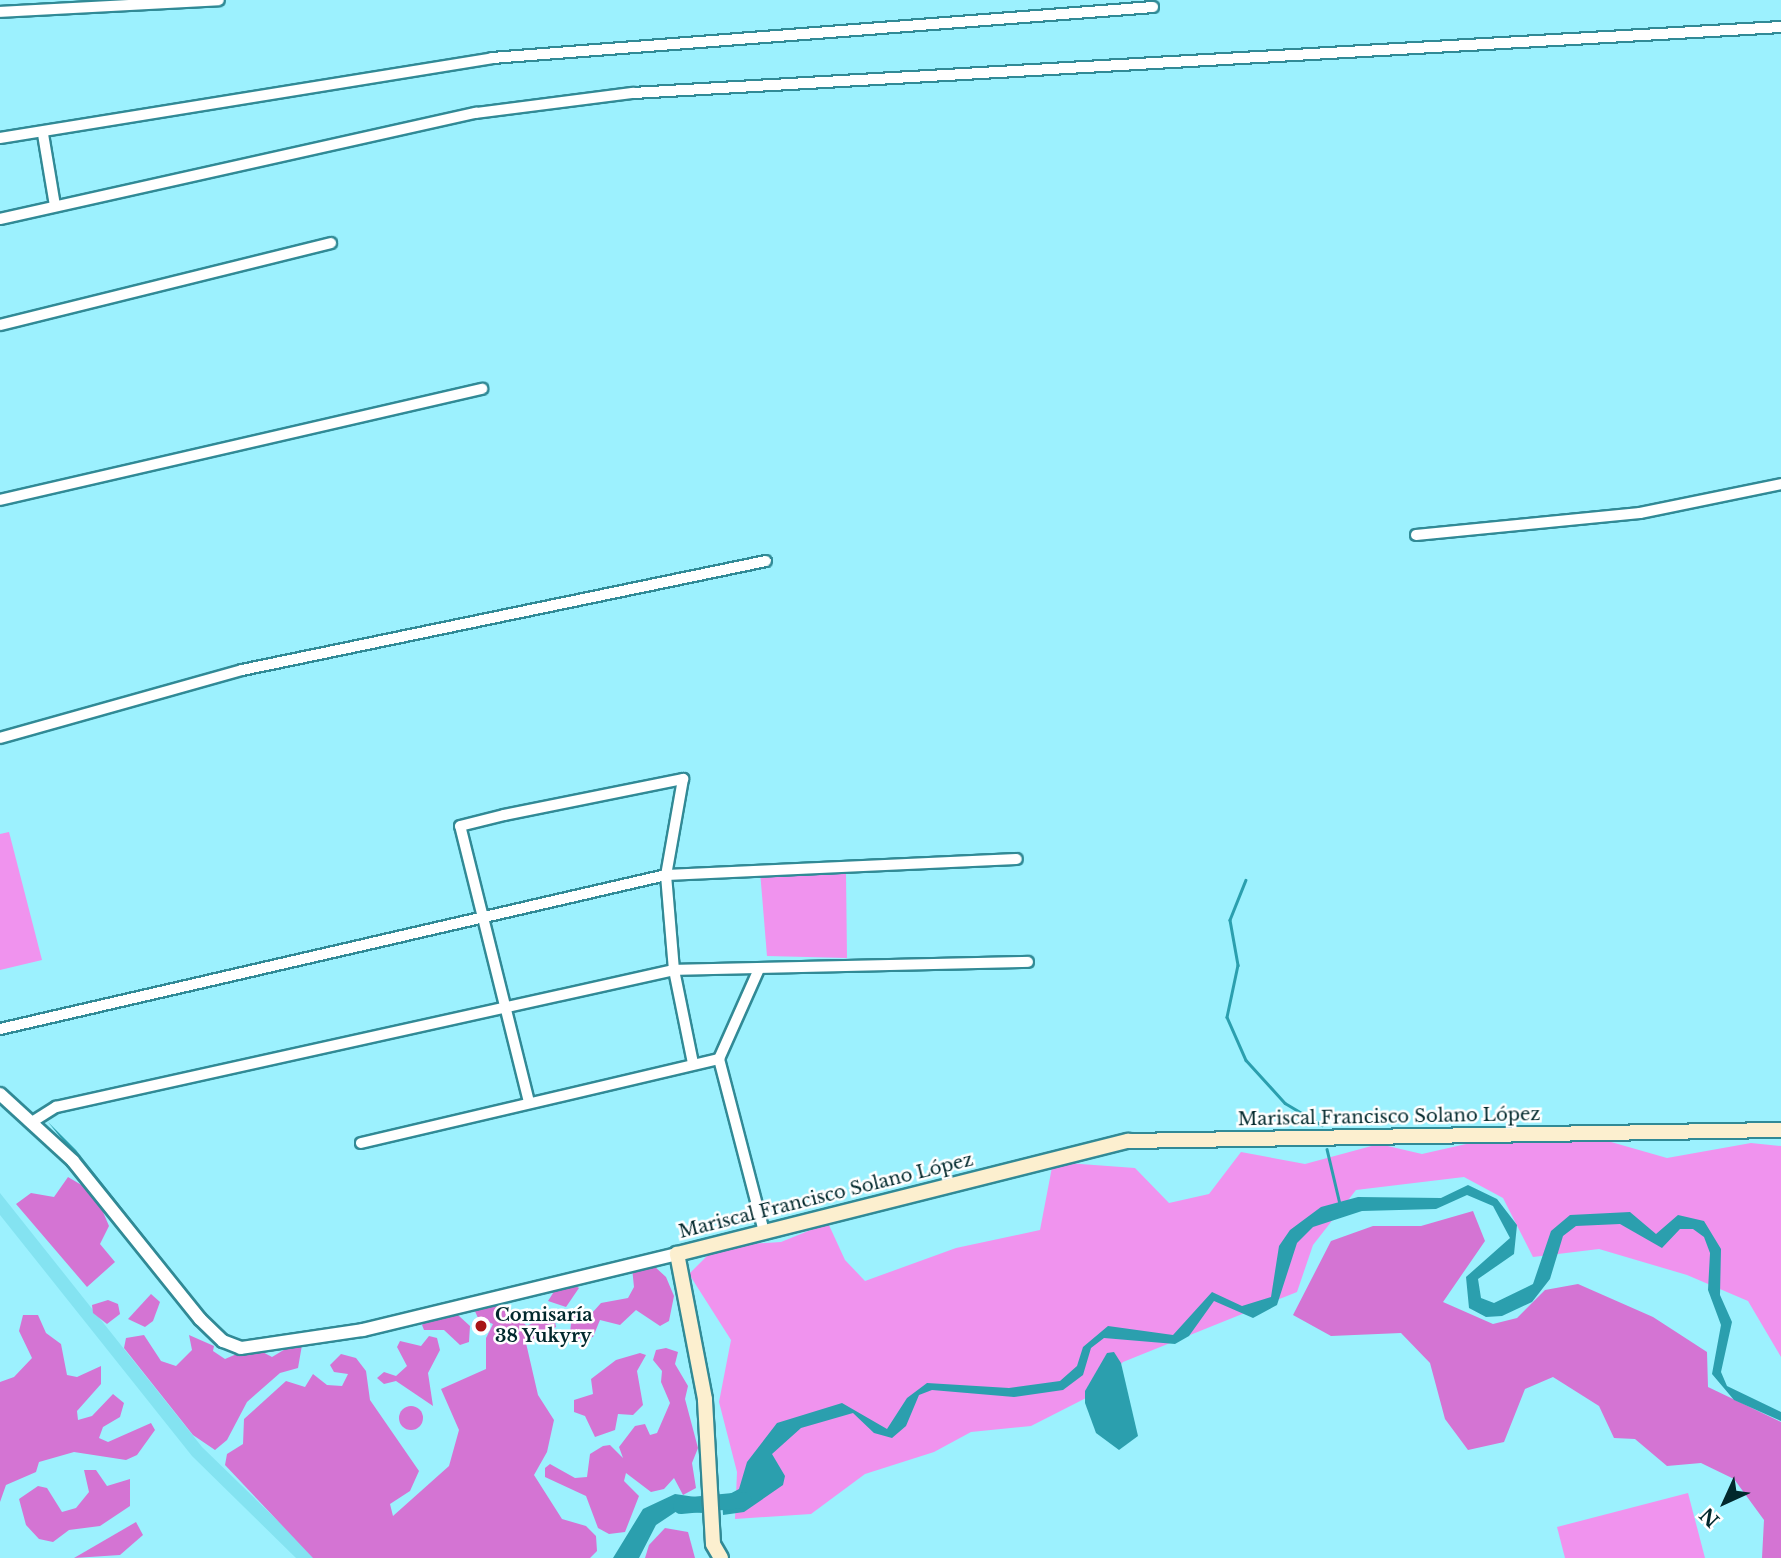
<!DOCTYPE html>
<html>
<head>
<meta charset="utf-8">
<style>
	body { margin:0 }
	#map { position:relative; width:1781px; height:1558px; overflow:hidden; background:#9cf1fe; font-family:"Libre Baskerville",serif }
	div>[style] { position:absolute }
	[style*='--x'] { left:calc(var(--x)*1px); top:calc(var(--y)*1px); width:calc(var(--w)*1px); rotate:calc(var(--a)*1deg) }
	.built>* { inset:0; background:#84e3f1 }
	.green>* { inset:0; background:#f093ee }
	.forest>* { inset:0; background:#d474d3 }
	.round { border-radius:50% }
	.water>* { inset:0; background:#2b9fae }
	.stream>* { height:2.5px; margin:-1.25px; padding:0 1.25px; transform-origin:1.25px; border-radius:1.25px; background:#2b9fae }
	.river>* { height:16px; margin:-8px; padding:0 8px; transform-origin:8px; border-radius:8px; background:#2b9fae }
	.roads { filter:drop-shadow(2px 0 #318a96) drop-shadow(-2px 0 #318a96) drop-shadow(0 2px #318a96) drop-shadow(0 -2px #318a96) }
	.minor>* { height:10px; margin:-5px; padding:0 5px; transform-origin:5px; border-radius:5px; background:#fff }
	.tertiary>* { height:12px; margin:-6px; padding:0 6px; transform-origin:6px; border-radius:6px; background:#fff }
	.secondary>* { height:14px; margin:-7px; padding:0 7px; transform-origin:7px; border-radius:7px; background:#fcefcf }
	.dots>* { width:19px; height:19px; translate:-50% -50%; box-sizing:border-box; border:4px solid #fff; border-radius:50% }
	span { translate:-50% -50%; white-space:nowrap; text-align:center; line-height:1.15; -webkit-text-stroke:5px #fff; paint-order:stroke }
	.street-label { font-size:18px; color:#01282c }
	.poi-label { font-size:18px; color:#01282c; font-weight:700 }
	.left { translate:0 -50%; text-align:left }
	.north { position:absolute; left:1690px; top:1467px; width:70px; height:70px; -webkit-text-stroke:5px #fff; paint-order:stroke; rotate:225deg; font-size:19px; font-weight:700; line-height:28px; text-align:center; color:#01282c }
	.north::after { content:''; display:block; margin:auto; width:24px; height:32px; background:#01282c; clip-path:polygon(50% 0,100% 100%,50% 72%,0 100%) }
</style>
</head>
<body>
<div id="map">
	<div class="built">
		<div style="clip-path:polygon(0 1193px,202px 1447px,316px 1558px,296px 1558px,192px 1456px,0 1215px)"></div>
	</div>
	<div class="green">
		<div style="clip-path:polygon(9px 832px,42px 960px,0 970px,0 834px)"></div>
		<div style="clip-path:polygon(760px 871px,846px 874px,847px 958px,767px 956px)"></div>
		<div style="clip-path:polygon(1519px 1132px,1590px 1136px,1667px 1158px,1751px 1143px,1781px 1146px,1781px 1357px,1748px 1301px,1687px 1275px,1599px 1249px,1533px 1257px,1503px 1198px,1464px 1177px,1356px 1190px,1313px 1245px,1297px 1292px,1123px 1362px,1088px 1397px,1031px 1426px,971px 1432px,934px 1452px,865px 1474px,811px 1514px,735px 1519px,737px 1472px,719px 1402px,731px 1340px,689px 1274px,717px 1246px,781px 1242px,828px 1223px,845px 1260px,865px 1281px,956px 1248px,1040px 1230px,1053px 1162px,1135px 1168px,1169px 1203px,1209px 1194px,1241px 1152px,1305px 1164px,1379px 1144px,1422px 1154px)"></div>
		<div style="clip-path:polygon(1688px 1493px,1705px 1558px,1565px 1558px,1557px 1527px)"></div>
	</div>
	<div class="forest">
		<div style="clip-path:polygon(68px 1177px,95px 1193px,109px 1226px,100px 1244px,115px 1262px,87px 1287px,16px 1204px,31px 1193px,54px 1197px)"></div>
		<div style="clip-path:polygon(1473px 1211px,1485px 1241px,1443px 1302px,1493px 1324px,1517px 1318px,1545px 1290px,1578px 1284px,1653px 1317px,1707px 1352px,1708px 1387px,1781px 1422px,1781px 1558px,1762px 1558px,1764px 1520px,1734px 1479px,1701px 1463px,1667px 1466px,1635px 1439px,1614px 1438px,1599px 1406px,1553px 1377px,1525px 1389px,1504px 1442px,1468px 1450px,1445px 1419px,1430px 1363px,1401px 1333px,1331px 1336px,1293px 1315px,1331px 1241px,1373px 1226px,1421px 1226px)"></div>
		<div style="clip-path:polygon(642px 1255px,666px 1277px,674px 1296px,669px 1321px,660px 1326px,636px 1310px,620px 1325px,600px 1320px,593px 1337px,578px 1339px,570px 1333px,572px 1314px,592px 1313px,601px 1303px,628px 1298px,634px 1287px,631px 1258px)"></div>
		<div style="clip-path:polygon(562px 1279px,579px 1288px,566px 1307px,548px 1301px)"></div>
		<div style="clip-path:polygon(151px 1294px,160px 1302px,153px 1321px,145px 1327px,128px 1319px)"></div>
		<div style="clip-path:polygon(108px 1300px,118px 1304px,120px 1314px,107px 1324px,93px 1313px,92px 1305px)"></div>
		<div style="clip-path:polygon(486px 1302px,501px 1303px,527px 1326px,551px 1313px,554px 1317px,556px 1327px,526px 1343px,538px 1395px,554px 1420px,547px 1452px,534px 1475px,562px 1519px,586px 1526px,596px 1536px,597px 1551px,590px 1558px,313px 1558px,225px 1465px,227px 1454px,243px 1444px,244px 1419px,286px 1381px,305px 1387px,313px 1374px,327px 1385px,342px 1386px,348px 1374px,334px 1372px,330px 1365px,341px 1354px,356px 1358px,366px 1371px,370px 1400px,419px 1471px,410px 1491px,390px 1504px,393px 1516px,449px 1466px,459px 1430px,441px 1389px,486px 1369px,486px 1338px,493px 1324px,478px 1318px,474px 1309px)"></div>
		<div style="clip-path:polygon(448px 1306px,470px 1326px,469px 1342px,460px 1345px,444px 1330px,424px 1330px,422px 1325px,430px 1316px)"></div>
		<div style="clip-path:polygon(23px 1315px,38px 1315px,46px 1333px,61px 1344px,67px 1375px,77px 1377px,101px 1366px,101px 1384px,77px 1411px,78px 1420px,92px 1416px,113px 1394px,124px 1403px,120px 1417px,103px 1427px,99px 1438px,108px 1442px,151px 1423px,155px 1430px,137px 1455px,126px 1460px,74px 1452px,39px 1462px,36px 1472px,6px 1485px,0 1502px,0 1382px,14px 1377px,32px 1358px,19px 1331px)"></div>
		<div style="clip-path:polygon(144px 1335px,161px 1361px,176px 1366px,192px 1350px,189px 1335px,214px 1346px,213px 1351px,225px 1359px,253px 1347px,272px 1357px,297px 1342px,302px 1345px,298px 1368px,280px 1373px,247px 1402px,227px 1440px,215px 1450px,193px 1435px,124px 1348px,126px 1338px)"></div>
		<div style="clip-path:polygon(429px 1336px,437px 1338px,440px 1350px,428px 1373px,433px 1406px,396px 1381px,384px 1384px,377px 1378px,384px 1372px,396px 1376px,407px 1366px,397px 1347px,400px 1341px,421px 1346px)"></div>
		<div style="clip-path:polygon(666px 1348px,678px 1352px,675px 1364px,688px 1386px,685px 1399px,698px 1448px,692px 1463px,696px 1488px,683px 1495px,674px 1478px,664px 1489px,651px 1492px,626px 1473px,624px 1481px,639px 1496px,625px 1532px,609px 1534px,598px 1528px,586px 1496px,545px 1477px,545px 1468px,550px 1464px,575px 1478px,587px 1477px,590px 1454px,603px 1446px,610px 1445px,623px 1458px,619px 1447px,635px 1426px,645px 1424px,650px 1435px,657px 1433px,670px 1403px,661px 1382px,662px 1371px,653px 1360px,656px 1350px)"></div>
		<div style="clip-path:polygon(640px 1353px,646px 1355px,637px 1371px,643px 1405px,633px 1415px,618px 1414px,615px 1430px,595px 1437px,585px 1416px,574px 1412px,574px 1400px,593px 1394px,591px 1379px,616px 1360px)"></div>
		<div class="round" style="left:399px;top:1406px;width:24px;height:24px"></div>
		<div style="clip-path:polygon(84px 1470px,96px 1470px,107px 1486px,130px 1479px,130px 1506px,100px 1526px,69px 1530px,53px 1542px,39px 1539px,26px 1525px,19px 1499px,38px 1486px,47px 1488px,62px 1512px,76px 1508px,89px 1492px)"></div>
		<div style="clip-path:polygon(136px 1522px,143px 1535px,120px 1555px,74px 1558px)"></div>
		<div style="clip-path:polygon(665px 1528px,688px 1532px,695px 1558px,645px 1558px,649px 1545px)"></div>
	</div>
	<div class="water">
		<div style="clip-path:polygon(48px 1122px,76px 1150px,214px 1324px,233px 1339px,213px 1325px)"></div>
		<div style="clip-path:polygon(1468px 1185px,1497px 1199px,1517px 1225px,1514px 1254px,1478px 1279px,1481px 1298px,1494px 1303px,1533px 1284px,1551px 1231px,1570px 1215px,1630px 1212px,1656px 1234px,1678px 1215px,1704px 1221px,1721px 1249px,1720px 1295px,1732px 1322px,1721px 1372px,1727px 1386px,1781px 1412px,1781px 1421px,1734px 1400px,1712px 1374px,1721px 1325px,1708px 1290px,1710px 1253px,1704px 1237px,1693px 1229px,1680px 1229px,1662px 1248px,1620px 1224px,1576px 1226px,1563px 1236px,1550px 1279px,1532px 1302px,1502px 1316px,1486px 1317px,1469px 1308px,1466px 1277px,1510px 1238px,1493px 1206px,1467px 1195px,1436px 1209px,1362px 1211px,1313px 1227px,1297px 1243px,1277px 1305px,1253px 1318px,1214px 1301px,1189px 1336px,1175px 1344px,1104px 1338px,1091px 1348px,1083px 1375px,1063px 1390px,1014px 1397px,932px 1390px,919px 1395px,906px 1426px,892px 1438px,874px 1433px,853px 1413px,801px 1428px,772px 1454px,785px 1476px,783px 1485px,744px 1512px,723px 1515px,722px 1498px,739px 1489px,747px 1462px,777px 1423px,842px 1403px,887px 1429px,907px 1398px,927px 1383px,1009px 1388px,1060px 1381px,1077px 1366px,1083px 1347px,1108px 1326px,1173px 1335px,1212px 1292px,1242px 1306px,1271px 1297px,1279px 1246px,1290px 1230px,1321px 1207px,1358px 1197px,1441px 1198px)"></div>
		<div style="clip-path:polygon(1107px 1353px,1114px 1352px,1121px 1363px,1138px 1436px,1119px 1450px,1096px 1433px,1085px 1403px,1085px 1391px)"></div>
		<div style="clip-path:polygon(675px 1494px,702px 1498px,703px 1513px,677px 1511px,656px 1525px,639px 1558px,613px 1558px,643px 1509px)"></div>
	</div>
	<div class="stream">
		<div style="--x:1246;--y:880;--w:43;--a:111.8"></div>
		<div style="--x:1230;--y:920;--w:46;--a:79.9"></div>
		<div style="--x:1238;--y:965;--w:53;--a:101.9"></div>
		<div style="--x:1227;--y:1017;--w:47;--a:66.2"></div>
		<div style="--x:1246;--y:1060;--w:58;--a:47.8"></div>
		<div style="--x:1285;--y:1103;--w:43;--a:30.7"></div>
		<div style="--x:1327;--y:1149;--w:57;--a:76.7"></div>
	</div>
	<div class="river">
		<div style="--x:681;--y:1506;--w:63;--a:-5.4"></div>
	</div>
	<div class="roads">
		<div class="minor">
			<div style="--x:0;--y:12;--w:219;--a:-3.1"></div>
			<div style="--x:43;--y:134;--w:73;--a:80.5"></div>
			<div style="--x:0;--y:138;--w:498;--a:-9.2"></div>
			<div style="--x:492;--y:58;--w:663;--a:-4.41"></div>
			<div style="--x:0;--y:219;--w:488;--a:-12.6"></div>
			<div style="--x:476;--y:113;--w:158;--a:-7.3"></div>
			<div style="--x:633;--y:93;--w:1150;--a:-3.29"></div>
			<div style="--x:0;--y:325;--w:341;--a:-13.9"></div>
			<div style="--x:0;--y:500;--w:495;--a:-13"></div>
			<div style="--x:1416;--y:535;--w:225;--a:-5.6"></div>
			<div style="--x:1640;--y:513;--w:144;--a:-11.6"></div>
			<div style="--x:0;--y:738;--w:251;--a:-15.7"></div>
			<div style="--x:242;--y:670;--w:535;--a:-11.75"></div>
			<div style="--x:759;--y:969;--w:98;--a:114"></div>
			<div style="--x:719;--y:1059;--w:179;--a:75.4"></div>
			<div style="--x:0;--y:1029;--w:684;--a:-13.02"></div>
			<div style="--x:666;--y:875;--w:351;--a:-2.6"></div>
			<div style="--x:529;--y:1102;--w:284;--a:-104"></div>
			<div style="--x:460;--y:826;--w:45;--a:-14"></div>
			<div style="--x:504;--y:815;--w:183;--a:-11.4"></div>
			<div style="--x:683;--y:779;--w:97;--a:100"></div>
			<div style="--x:666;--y:875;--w:95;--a:85.2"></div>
			<div style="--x:674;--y:970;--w:95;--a:78.5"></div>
			<div style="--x:35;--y:1120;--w:25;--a:-32"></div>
			<div style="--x:56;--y:1107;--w:633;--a:-12.5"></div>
			<div style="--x:674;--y:970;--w:354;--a:-1.3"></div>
			<div style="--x:361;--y:1143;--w:368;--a:-13.2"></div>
		</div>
		<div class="tertiary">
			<div style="--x:0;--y:1094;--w:99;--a:42.5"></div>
			<div style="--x:73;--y:1161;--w:203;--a:51.2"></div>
			<div style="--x:200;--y:1319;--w:32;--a:44"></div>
			<div style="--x:223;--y:1341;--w:19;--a:21"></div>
			<div style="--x:241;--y:1348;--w:123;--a:-8.4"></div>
			<div style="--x:363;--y:1330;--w:323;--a:-13.6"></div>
		</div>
		<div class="secondary">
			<div style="--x:721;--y:1558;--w:16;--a:-120"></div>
			<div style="--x:713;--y:1544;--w:145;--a:-93.2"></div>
			<div style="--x:705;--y:1399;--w:148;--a:-100.9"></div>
			<div style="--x:677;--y:1254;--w:465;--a:-14.1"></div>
			<div style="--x:1128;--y:1141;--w:653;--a:-0.97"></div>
		</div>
	</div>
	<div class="dots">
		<div style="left:481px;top:1326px;background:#a81415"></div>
	</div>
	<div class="street-label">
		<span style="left:1389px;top:1117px;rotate:-1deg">Mariscal Francisco Solano López</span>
		<span style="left:826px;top:1196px;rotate:-14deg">Mariscal Francisco Solano López</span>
	</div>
	<div class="poi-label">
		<span class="left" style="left:495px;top:1326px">Comisaría<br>38 Yukyry</span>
	</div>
	<div class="north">N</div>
</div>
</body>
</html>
